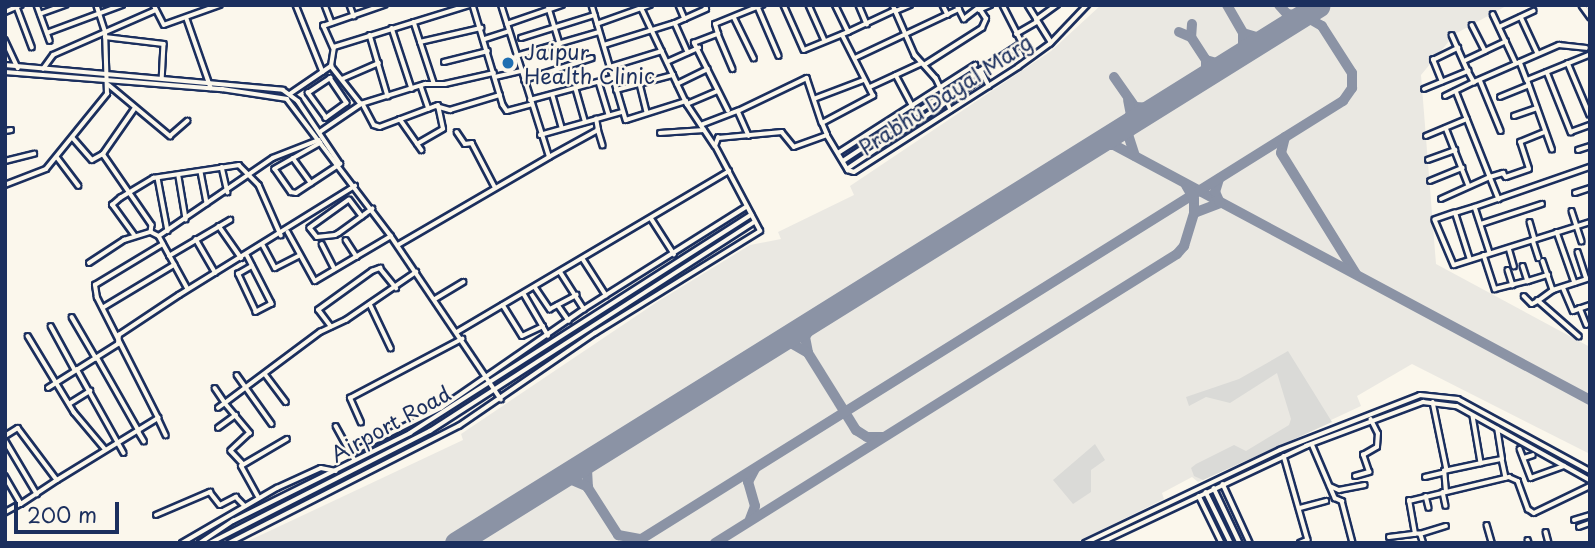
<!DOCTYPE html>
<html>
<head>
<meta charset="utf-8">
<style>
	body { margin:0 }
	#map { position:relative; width:1595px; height:548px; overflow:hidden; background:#fbf7ec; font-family:"Playpen Sans",sans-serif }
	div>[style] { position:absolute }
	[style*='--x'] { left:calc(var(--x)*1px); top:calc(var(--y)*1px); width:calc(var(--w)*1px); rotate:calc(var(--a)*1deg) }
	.built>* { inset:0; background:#eae8e2 }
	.green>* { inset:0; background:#dadad7 }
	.taxiway>* { height:10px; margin:-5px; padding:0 5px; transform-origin:5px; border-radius:5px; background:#8b93a5 }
	.runway>* { height:23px; margin:-11.5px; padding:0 11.5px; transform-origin:11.5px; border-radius:11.5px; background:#8b93a5 }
	.roads { filter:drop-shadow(2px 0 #1b2f5e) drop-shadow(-2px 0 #1b2f5e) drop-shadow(0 2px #1b2f5e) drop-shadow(0 -2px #1b2f5e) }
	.minor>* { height:3.5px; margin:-1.75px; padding:0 1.75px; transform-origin:1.75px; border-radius:1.75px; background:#fbf7ec }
	.major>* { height:4.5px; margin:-2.25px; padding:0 2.25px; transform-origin:2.25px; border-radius:2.25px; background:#fbf7ec }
	.dots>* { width:19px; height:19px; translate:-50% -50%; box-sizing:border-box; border:4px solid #fbf7ec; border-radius:50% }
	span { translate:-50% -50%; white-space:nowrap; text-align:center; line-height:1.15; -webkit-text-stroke:5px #fbf7ec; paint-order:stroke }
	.poi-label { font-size:21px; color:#1b2f5e }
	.left { translate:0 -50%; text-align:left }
	.street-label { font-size:21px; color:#1b2f5e }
	.frame { position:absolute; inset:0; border:7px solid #1b2f5e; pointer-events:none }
	.scale { position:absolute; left:14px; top:502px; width:105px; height:32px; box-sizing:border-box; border:4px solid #1b2f5e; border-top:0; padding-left:9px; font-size:21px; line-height:24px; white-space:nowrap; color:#1b2f5e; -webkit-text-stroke:5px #fbf7ec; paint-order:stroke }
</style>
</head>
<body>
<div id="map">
	<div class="built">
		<div style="clip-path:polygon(1101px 5px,1508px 5px,1455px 34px,1421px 75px,1436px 264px,1590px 347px,1590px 454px,1412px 364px,1357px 396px,1361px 406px,1198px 482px,1192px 477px,1162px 493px,1164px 499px,1075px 543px,244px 543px,463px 440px,461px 434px,657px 302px,750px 245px,781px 239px,778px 232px,854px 195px,850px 186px,1051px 51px)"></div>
	</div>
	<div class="green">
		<div style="clip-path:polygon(1288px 351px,1332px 422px,1203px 480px,1194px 476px,1191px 468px,1196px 464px,1234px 445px,1246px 451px,1289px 425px,1291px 419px,1277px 373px,1230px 403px,1206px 397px,1189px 406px,1186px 397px,1239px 379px)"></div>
		<div style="clip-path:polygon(1095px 444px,1105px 460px,1091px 470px,1091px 492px,1073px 504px,1053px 480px)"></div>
	</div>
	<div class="taxiway">
		<div style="--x:1227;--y:5;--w:32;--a:60"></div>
		<div style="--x:1243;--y:33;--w:21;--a:17"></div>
		<div style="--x:1279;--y:5;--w:12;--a:48"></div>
		<div style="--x:1287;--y:14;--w:14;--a:8"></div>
		<div style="--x:1192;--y:24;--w:13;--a:94"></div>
		<div style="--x:1191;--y:37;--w:27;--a:57"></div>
		<div style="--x:1206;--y:60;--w:18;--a:16"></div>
		<div style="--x:1179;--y:32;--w:13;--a:23"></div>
		<div style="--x:1243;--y:53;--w:20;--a:-90"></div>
		<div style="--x:1206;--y:60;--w:15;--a:90"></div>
		<div style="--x:1114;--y:77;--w:37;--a:55"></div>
		<div style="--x:1135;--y:107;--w:19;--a:3"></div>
		<div style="--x:1113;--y:134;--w:26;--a:-47"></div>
		<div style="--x:1131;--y:115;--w:15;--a:-101"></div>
		<div style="--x:1285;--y:137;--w:16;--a:104"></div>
		<div style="--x:1281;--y:153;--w:142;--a:58.2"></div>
		<div style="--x:1085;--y:152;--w:17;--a:-25"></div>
		<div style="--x:1100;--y:145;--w:14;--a:0"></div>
		<div style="--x:1114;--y:145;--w:540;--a:28.18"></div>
		<div style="--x:1135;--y:156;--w:23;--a:-108"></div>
		<div style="--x:1128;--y:134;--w:26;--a:-51"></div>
		<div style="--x:1194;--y:213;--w:28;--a:-21"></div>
		<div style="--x:1220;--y:203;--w:12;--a:-114"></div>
		<div style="--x:1215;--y:192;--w:14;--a:-73"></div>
		<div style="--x:816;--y:320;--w:20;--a:123"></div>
		<div style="--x:805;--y:337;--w:16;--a:79"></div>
		<div style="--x:808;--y:353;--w:91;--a:58.1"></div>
		<div style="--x:856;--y:430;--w:13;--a:32"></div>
		<div style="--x:867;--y:437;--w:16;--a:0"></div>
		<div style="--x:771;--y:347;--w:19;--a:-16"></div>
		<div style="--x:789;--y:342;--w:22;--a:30"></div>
		<div style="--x:602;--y:452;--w:23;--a:131"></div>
		<div style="--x:587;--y:469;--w:19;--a:87"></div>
		<div style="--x:588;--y:488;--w:56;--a:57.4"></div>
		<div style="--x:618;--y:535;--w:22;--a:10"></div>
		<div style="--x:544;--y:489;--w:25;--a:-26"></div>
		<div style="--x:567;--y:478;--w:23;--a:23"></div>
		<div style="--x:750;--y:519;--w:14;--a:-69"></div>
		<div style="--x:755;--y:506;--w:25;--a:-106"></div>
		<div style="--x:748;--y:482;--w:15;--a:-62"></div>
		<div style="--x:635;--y:543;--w:835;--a:-31.98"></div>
		<div style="--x:1343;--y:101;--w:16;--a:-55"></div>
		<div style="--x:1352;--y:88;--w:15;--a:-90"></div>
		<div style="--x:1352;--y:73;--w:56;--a:-122.6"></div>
		<div style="--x:1322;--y:26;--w:16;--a:-150"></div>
		<div style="--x:1308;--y:18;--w:23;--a:162"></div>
		<div style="--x:715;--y:543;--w:545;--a:-32.03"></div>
		<div style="--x:1177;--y:254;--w:11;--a:-49"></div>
		<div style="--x:1184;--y:246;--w:34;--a:-73"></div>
		<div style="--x:1194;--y:213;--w:14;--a:-90"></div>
		<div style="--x:1194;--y:199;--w:16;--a:-120"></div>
	</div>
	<div class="runway">
		<div style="--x:456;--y:543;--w:1016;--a:-31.92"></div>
	</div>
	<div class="roads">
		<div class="minor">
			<div style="--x:37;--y:5;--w:38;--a:70"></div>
			<div style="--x:154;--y:5;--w:22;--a:63"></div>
			<div style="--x:164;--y:25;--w:59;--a:-19.7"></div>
			<div style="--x:296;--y:5;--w:72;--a:68.1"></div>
			<div style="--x:325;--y:5;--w:19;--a:69"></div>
			<div style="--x:350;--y:5;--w:12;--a:70"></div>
			<div style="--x:473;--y:5;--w:104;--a:73.3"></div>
			<div style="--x:503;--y:105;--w:7;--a:56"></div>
			<div style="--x:507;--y:111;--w:24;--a:-15"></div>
			<div style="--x:548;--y:5;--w:41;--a:72.9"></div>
			<div style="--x:592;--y:5;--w:120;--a:73.5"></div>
			<div style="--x:626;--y:120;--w:63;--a:-17.6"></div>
			<div style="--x:640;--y:5;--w:110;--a:64.6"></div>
			<div style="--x:687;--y:104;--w:50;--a:56.3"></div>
			<div style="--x:679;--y:5;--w:15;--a:67"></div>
			<div style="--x:784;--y:5;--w:49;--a:66"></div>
			<div style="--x:804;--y:50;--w:48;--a:-22.2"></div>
			<div style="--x:848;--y:32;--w:30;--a:-116"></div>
			<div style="--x:809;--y:5;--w:39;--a:66"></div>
			<div style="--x:859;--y:5;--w:21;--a:67"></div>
			<div style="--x:893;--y:5;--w:55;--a:66.3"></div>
			<div style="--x:915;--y:55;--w:31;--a:48"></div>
			<div style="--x:936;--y:78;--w:35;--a:65"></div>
			<div style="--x:943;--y:5;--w:11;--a:63"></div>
			<div style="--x:957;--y:5;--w:16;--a:63"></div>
			<div style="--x:964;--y:19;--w:18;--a:-38"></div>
			<div style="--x:1003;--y:5;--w:59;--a:63"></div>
			<div style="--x:1028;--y:5;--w:44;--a:58.1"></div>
			<div style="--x:17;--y:7;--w:43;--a:69.4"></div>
			<div style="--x:758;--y:7;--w:53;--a:66.8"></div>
			<div style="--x:979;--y:10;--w:12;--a:-24"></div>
			<div style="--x:896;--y:11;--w:15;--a:-23"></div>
			<div style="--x:5;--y:12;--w:17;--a:-24"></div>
			<div style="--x:40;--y:14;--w:27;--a:-20"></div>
			<div style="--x:1493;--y:14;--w:54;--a:64.9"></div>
			<div style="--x:734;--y:17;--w:46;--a:64"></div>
			<div style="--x:1521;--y:17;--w:40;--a:65"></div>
			<div style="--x:187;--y:19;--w:73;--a:70.8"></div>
			<div style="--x:1036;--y:20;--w:26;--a:-36"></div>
			<div style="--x:414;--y:22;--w:64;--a:71.8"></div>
			<div style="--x:675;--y:23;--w:32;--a:66"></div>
			<div style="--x:507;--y:24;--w:58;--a:-19.1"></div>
			<div style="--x:597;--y:24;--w:56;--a:-19.7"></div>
			<div style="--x:1472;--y:25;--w:29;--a:63"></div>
			<div style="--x:1485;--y:51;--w:23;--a:-25"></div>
			<div style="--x:1499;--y:27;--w:38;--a:-25"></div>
			<div style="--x:392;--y:28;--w:64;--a:71.8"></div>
			<div style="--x:848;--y:32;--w:52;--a:-25.1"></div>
			<div style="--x:47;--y:33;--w:80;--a:-20.5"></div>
			<div style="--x:718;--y:34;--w:38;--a:67"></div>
			<div style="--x:1016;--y:34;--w:24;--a:-30"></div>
			<div style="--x:370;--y:35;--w:64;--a:73.6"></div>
			<div style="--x:1452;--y:35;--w:39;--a:66"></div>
			<div style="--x:105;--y:37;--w:59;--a:6.8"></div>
			<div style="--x:164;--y:44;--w:34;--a:93"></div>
			<div style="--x:521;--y:38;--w:77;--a:-17.3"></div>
			<div style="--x:485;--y:39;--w:25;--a:-18"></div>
			<div style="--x:5;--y:40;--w:31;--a:65"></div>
			<div style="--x:420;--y:42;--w:63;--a:-12.9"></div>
			<div style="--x:604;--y:45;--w:74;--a:-17.2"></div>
			<div style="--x:675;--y:23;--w:34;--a:-24"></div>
			<div style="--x:706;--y:9;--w:4;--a:-104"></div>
			<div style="--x:333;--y:48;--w:24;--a:-114"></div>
			<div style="--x:323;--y:26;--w:65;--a:-19"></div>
			<div style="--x:516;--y:56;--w:86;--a:-16.1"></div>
			<div style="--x:855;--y:58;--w:115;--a:-25.2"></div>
			<div style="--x:1464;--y:61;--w:23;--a:-25"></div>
			<div style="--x:444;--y:62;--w:45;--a:-14"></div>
			<div style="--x:667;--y:62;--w:35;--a:-24"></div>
			<div style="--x:1520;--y:62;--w:19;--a:69"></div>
			<div style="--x:1568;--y:63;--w:56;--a:67.1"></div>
			<div style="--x:5;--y:65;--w:279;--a:5.1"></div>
			<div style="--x:283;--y:90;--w:19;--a:36"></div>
			<div style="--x:298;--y:101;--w:73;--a:56.1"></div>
			<div style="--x:924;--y:65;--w:69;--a:-32.5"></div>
			<div style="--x:982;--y:28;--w:10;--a:-66"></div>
			<div style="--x:986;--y:19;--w:17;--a:-123"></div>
			<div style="--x:332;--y:67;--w:47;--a:51.9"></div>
			<div style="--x:610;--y:67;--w:54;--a:-17.1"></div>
			<div style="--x:43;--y:69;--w:17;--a:-54"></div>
			<div style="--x:53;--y:55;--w:112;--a:-23.6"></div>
			<div style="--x:981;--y:70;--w:18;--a:63"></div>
			<div style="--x:5;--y:72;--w:218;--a:4.5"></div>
			<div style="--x:222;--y:89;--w:66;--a:8.7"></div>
			<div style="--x:287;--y:99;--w:172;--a:52.8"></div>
			<div style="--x:391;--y:236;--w:197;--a:56"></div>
			<div style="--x:1547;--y:72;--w:65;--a:68.2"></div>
			<div style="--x:1571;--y:132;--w:20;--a:-20"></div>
			<div style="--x:896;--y:75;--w:36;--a:62"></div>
			<div style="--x:495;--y:77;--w:28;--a:-13"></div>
			<div style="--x:330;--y:78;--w:30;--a:56"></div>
			<div style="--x:347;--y:103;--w:26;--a:144"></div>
			<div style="--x:326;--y:118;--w:31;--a:-126"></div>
			<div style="--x:308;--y:93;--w:27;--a:-34"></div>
			<div style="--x:342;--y:79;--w:40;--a:-23.4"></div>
			<div style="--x:524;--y:80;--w:71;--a:-17.9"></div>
			<div style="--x:1480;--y:80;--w:55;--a:67.6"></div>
			<div style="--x:599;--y:82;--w:34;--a:73"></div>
			<div style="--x:1442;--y:82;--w:24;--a:-112"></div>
			<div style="--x:1433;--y:60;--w:28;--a:-26"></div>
			<div style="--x:640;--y:84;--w:29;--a:76"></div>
			<div style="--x:677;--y:84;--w:34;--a:-26"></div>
			<div style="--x:109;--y:85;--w:80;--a:39.9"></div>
			<div style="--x:170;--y:136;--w:23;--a:-41"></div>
			<div style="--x:421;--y:86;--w:24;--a:71"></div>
			<div style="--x:870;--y:87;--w:57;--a:-24.8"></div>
			<div style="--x:576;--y:89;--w:33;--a:74"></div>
			<div style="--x:1424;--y:89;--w:48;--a:-22.2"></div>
			<div style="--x:1468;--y:71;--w:13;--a:61"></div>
			<div style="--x:1474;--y:82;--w:93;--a:-23.5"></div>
			<div style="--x:1559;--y:45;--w:27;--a:6"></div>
			<div style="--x:616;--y:90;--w:59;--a:-14.7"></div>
			<div style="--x:1456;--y:91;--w:92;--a:68.4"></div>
			<div style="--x:1490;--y:177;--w:14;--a:-17"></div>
			<div style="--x:1503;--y:173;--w:5;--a:53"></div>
			<div style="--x:1506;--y:177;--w:24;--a:-19"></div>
			<div style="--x:1529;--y:169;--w:28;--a:-108"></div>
			<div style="--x:1520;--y:142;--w:27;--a:-22"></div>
			<div style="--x:290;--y:94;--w:50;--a:-34.3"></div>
			<div style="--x:331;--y:66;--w:19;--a:-81"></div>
			<div style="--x:334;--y:47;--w:142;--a:-17.2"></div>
			<div style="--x:553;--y:96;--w:33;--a:74"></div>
			<div style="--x:1445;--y:96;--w:32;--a:-26"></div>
			<div style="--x:1500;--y:97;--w:31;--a:-22"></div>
			<div style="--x:814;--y:99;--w:53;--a:-20.8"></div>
			<div style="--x:530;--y:100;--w:85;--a:-15"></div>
			<div style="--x:687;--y:104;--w:33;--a:-23"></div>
			<div style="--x:364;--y:106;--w:21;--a:62"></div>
			<div style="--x:374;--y:125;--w:6;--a:18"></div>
			<div style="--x:380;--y:127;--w:60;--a:-20.6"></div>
			<div style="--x:436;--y:106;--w:15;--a:16"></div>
			<div style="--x:450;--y:110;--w:52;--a:-16.7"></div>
			<div style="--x:728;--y:111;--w:76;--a:-116.6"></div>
			<div style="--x:694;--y:43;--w:26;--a:-21"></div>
			<div style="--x:718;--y:34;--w:10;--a:-107"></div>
			<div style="--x:715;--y:24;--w:51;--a:-22"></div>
			<div style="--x:738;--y:111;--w:76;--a:-25.6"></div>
			<div style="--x:807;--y:78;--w:47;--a:71.6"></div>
			<div style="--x:1514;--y:116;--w:24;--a:-19"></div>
			<div style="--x:400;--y:119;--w:38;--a:55"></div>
			<div style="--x:701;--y:125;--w:40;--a:-21"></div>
			<div style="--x:738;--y:111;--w:27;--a:66"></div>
			<div style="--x:1446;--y:128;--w:62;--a:68.4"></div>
			<div style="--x:598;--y:129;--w:17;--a:73"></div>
			<div style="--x:5;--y:131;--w:6;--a:-9"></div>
			<div style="--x:320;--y:132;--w:50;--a:-34.3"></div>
			<div style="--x:361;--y:104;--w:67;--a:-17.4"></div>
			<div style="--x:425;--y:84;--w:20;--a:0"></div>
			<div style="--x:445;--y:84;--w:50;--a:-12.7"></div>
			<div style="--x:457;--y:132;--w:14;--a:56"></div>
			<div style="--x:465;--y:144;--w:7;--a:-8"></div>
			<div style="--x:472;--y:143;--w:50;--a:62.4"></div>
			<div style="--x:660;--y:133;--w:44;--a:-3.9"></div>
			<div style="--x:540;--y:135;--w:85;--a:-15.7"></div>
			<div style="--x:827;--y:135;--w:13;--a:-113"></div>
			<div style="--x:822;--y:123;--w:58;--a:-27.9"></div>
			<div style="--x:873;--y:96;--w:68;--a:-116.9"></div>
			<div style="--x:1426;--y:136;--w:44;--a:-22.5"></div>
			<div style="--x:73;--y:138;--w:29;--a:49"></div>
			<div style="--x:92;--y:160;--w:13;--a:-29"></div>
			<div style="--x:103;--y:154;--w:56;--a:-55.2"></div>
			<div style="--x:321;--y:143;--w:53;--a:150.5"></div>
			<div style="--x:275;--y:169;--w:28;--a:55"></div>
			<div style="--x:291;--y:192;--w:5;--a:11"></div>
			<div style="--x:296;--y:193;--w:53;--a:-33.4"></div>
			<div style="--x:417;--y:144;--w:30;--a:-30"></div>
			<div style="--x:443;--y:129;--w:24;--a:-102"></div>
			<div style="--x:1552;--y:150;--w:74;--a:-109.7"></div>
			<div style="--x:1527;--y:80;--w:67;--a:-22"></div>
			<div style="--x:1578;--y:150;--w:13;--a:-18"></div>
			<div style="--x:838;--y:153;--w:163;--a:-32.7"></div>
			<div style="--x:103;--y:154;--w:86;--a:55.4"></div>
			<div style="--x:152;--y:225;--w:7;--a:98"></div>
			<div style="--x:57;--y:157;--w:36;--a:53"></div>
			<div style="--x:549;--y:157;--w:56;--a:-28.9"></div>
			<div style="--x:598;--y:130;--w:11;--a:-100"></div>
			<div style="--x:293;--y:158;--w:31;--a:54"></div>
			<div style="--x:1428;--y:160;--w:29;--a:-20"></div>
			<div style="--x:5;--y:161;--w:30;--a:-14"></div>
			<div style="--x:843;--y:161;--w:214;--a:-33.4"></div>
			<div style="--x:222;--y:167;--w:26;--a:77"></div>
			<div style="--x:847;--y:169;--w:161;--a:-33.9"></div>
			<div style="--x:981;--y:79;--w:8;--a:-113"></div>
			<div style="--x:201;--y:172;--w:32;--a:79"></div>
			<div style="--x:179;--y:177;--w:43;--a:80.5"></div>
			<div style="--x:158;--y:178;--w:54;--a:79.3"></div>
			<div style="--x:1430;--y:181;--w:35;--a:-22"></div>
			<div style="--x:5;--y:185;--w:44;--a:-21.3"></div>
			<div style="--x:46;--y:169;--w:97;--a:-50.9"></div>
			<div style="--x:107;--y:94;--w:62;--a:-91.8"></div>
			<div style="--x:105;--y:32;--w:28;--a:-108"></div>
			<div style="--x:1575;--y:193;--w:16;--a:-18"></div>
			<div style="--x:1441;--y:199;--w:54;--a:-24.2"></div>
			<div style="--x:1490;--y:177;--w:24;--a:68"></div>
			<div style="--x:1475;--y:207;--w:122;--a:-19.2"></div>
			<div style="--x:1572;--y:211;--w:32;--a:72"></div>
			<div style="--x:1455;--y:213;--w:21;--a:-17"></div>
			<div style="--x:1475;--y:207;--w:48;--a:71.9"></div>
			<div style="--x:362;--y:217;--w:21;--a:-127"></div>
			<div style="--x:349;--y:200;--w:48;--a:144.3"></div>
			<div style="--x:310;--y:228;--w:11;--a:52"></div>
			<div style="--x:317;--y:237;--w:18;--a:-6"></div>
			<div style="--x:335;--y:235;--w:4;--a:-27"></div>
			<div style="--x:339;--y:233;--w:32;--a:-36"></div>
			<div style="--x:365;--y:214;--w:9;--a:-36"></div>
			<div style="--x:651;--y:218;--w:43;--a:57.4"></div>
			<div style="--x:1530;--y:222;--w:18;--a:74"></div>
			<div style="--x:1481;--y:224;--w:64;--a:-18.2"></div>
			<div style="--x:219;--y:226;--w:39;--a:55"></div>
			<div style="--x:288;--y:232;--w:56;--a:61.1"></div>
			<div style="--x:315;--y:281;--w:88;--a:-30.6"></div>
			<div style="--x:1557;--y:232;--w:54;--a:70.6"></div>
			<div style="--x:134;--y:235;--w:37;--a:-126"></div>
			<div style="--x:112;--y:205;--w:11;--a:-41"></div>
			<div style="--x:120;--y:198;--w:39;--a:-31"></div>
			<div style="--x:153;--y:178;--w:87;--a:-8.6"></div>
			<div style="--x:239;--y:165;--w:28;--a:45"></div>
			<div style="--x:259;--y:185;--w:55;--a:66.3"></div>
			<div style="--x:159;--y:236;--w:138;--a:-34.4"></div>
			<div style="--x:273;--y:158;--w:49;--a:-21.4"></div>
			<div style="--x:196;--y:239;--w:39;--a:60"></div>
			<div style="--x:346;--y:240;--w:20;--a:57"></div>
			<div style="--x:1533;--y:240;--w:19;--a:72"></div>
			<div style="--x:322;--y:244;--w:28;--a:63"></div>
			<div style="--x:263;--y:245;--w:26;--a:62"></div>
			<div style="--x:275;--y:268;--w:27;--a:-27"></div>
			<div style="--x:398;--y:245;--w:175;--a:-30.2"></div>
			<div style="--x:549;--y:157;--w:159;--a:-107.5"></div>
			<div style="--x:1509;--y:248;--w:19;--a:74"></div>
			<div style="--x:1578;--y:252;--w:28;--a:72"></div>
			<div style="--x:247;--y:255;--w:53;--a:62.9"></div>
			<div style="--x:271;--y:302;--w:2;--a:63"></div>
			<div style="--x:272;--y:304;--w:18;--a:153"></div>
			<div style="--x:256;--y:312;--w:42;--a:-115.3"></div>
			<div style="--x:238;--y:274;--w:16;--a:-30"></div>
			<div style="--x:1484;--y:255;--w:36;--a:72"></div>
			<div style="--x:1495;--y:289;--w:34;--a:-14"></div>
			<div style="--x:169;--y:256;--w:71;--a:-30.5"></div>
			<div style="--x:583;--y:259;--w:43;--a:57.4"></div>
			<div style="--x:1470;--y:260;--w:49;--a:-107.7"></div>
			<div style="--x:1455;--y:213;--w:21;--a:161"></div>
			<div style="--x:1435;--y:220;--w:49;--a:67.1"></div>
			<div style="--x:1454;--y:265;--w:143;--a:-17.5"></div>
			<div style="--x:1543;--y:261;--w:31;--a:71"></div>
			<div style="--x:89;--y:263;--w:42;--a:-33.3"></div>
			<div style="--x:124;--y:240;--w:28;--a:-17"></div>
			<div style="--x:151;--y:232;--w:9;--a:27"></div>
			<div style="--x:159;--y:236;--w:60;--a:61.3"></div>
			<div style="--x:1523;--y:266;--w:16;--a:72"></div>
			<div style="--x:1528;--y:281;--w:21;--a:-17"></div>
			<div style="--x:1508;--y:270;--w:16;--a:72"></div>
			<div style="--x:561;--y:273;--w:43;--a:57.4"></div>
			<div style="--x:535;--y:287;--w:27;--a:56"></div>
			<div style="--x:550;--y:309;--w:30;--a:-28"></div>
			<div style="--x:1563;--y:287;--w:26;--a:67"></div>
			<div style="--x:1573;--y:311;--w:18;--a:-19"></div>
			<div style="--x:524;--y:294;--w:48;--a:59.7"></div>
			<div style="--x:1524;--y:296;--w:11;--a:45"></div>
			<div style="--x:1532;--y:304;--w:7;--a:-27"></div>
			<div style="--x:435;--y:299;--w:33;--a:-31"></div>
			<div style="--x:370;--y:304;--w:49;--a:64.5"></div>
			<div style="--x:503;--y:305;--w:36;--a:58"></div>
			<div style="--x:522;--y:336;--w:23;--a:-25"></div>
			<div style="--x:558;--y:305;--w:19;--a:55"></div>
			<div style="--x:104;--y:307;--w:82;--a:-31"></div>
			<div style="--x:1580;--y:308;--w:18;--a:68"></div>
			<div style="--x:72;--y:317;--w:48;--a:59.7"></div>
			<div style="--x:51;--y:326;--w:50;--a:61.4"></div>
			<div style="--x:331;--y:327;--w:21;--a:-127"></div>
			<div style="--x:318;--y:310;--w:67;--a:-35.8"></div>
			<div style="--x:372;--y:271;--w:9;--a:-21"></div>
			<div style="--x:380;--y:268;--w:26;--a:51"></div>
			<div style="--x:457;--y:332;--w:316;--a:-30.6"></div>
			<div style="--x:28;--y:336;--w:89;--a:58.8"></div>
			<div style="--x:74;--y:412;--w:48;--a:50"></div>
			<div style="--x:1579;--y:337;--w:55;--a:-138.7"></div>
			<div style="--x:1538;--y:301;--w:19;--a:-36"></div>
			<div style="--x:1553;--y:290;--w:39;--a:-18"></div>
			<div style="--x:97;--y:357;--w:85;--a:60.4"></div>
			<div style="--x:77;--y:369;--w:96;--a:60.8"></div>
			<div style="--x:265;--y:374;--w:35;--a:53"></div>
			<div style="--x:237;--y:375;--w:60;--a:54.5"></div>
			<div style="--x:48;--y:388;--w:83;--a:-32.2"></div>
			<div style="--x:118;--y:344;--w:9;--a:-84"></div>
			<div style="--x:119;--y:335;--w:72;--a:-33.7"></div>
			<div style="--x:179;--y:295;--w:207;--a:-31.8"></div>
			<div style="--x:215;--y:388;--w:18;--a:56"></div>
			<div style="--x:225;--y:403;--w:119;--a:-36.8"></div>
			<div style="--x:320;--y:332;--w:29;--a:-25"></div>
			<div style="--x:346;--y:320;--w:85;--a:-34.4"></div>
			<div style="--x:1433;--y:402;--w:69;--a:78.4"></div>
			<div style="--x:69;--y:404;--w:25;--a:-32"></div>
			<div style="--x:218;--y:408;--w:9;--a:-36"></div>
			<div style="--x:225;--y:403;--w:39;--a:50"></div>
			<div style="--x:250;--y:433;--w:26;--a:137"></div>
			<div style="--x:231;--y:451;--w:18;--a:47"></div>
			<div style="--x:1473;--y:416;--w:48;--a:80.3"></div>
			<div style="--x:1481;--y:463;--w:21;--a:-11"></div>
			<div style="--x:1502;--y:459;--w:30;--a:-99"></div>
			<div style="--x:158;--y:418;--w:19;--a:65"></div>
			<div style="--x:361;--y:423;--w:27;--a:-114"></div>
			<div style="--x:350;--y:398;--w:127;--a:-27.8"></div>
			<div style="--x:336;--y:426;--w:39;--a:61"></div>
			<div style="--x:218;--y:428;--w:22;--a:-36"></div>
			<div style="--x:138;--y:431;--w:12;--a:59"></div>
			<div style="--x:5;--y:436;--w:15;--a:-32"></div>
			<div style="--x:18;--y:428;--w:65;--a:53.1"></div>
			<div style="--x:57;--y:480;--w:119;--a:-31.5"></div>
			<div style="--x:158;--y:418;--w:135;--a:-116.9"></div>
			<div style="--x:97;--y:298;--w:13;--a:-99"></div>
			<div style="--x:95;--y:285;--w:79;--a:-31.1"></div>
			<div style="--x:5;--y:440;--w:63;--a:59.3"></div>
			<div style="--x:1312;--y:444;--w:59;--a:66.9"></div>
			<div style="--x:1335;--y:498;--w:8;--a:23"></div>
			<div style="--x:1342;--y:501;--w:43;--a:75.3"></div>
			<div style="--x:1520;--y:449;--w:31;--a:69"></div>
			<div style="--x:1531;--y:478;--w:35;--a:-20"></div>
			<div style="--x:351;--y:453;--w:101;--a:-26.6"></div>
			<div style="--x:441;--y:408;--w:174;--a:-34.7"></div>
			<div style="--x:584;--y:309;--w:191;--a:-32.2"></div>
			<div style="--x:1284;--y:456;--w:87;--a:74.1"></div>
			<div style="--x:1308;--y:540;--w:8;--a:157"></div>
			<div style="--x:1524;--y:458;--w:9;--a:-18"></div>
			<div style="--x:1502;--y:459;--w:19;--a:78"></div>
			<div style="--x:5;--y:476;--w:32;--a:60"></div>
			<div style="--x:21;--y:504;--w:18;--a:151"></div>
			<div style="--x:1355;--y:476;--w:15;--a:-16"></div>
			<div style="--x:1369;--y:472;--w:18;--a:-109"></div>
			<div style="--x:1363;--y:455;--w:16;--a:-30"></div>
			<div style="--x:1377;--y:447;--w:13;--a:-86"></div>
			<div style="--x:1378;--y:434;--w:16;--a:-117"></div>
			<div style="--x:1425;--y:477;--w:17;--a:-13"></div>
			<div style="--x:1223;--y:484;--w:65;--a:65.4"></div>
			<div style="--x:1330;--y:486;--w:10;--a:24"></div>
			<div style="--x:1339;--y:490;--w:26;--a:-11"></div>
			<div style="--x:1214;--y:488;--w:61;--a:64.7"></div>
			<div style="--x:1206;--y:492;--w:57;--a:63.9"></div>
			<div style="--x:1443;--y:492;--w:14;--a:78"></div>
			<div style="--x:1446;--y:492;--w:21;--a:-95"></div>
			<div style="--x:1444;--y:471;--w:38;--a:-12"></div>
			<div style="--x:1199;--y:496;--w:52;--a:63.9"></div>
			<div style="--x:1426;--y:496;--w:12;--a:76"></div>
			<div style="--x:258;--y:497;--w:35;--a:-119"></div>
			<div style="--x:241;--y:466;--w:53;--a:-30.4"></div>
			<div style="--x:21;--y:504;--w:43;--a:-33.7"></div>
			<div style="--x:1300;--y:508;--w:27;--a:-15"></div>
			<div style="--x:156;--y:515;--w:59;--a:-23.1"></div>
			<div style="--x:210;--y:492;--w:16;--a:52"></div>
			<div style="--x:220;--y:505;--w:18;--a:-27"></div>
			<div style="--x:236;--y:497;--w:11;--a:45"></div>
			<div style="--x:1574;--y:520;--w:17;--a:-17"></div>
			<div style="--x:1487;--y:525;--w:19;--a:74"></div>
			<div style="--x:1579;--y:527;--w:12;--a:-20"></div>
			<div style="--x:1546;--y:532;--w:11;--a:75"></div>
			<div style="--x:1420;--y:534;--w:27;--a:-17"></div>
			<div style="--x:1389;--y:537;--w:26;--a:-7"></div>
			<div style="--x:1528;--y:540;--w:3;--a:72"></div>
			<div style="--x:182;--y:543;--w:110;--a:-30.1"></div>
			<div style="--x:277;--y:488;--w:48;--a:-24.4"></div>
			<div style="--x:321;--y:468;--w:15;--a:11"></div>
			<div style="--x:200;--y:543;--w:40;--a:-34"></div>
			<div style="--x:233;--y:521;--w:198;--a:-26.4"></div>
			<div style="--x:410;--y:433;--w:405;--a:-32.6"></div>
			<div style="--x:210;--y:543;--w:247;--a:-27"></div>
			<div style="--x:430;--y:431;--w:386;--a:-32.8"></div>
			<div style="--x:229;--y:543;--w:258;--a:-27"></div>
			<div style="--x:459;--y:426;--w:165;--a:-34.4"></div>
			<div style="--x:595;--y:333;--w:194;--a:-31.7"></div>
			<div style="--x:760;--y:231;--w:96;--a:-117.9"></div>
			<div style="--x:715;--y:146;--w:9;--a:-69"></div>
			<div style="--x:718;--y:138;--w:64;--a:-5.4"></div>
			<div style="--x:782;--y:132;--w:19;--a:51"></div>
			<div style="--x:794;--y:147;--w:35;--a:-20"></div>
			<div style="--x:827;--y:135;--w:41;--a:59"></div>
			<div style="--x:848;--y:170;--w:6;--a:18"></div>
			<div style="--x:854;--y:172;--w:195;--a:-32.6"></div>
			<div style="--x:1018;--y:67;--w:39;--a:-36"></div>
			<div style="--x:1050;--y:44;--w:54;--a:-46.5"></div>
			<div style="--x:1085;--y:543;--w:216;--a:-25.5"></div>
			<div style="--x:1280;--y:450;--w:150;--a:-21.4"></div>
			<div style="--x:1420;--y:395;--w:38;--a:6"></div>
			<div style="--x:1458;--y:399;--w:150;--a:28.6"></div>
			<div style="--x:1100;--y:543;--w:228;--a:-25.2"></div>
			<div style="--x:1306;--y:446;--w:125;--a:-20.6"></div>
			<div style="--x:1423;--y:402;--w:34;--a:7"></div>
			<div style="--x:1457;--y:406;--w:152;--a:29.1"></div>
			<div style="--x:1423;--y:543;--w:9;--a:-108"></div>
			<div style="--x:1420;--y:534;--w:5;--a:180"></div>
			<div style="--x:1415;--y:534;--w:34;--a:-100"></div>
			<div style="--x:1409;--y:501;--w:103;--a:-13.5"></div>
			<div style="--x:1509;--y:477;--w:10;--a:24"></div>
			<div style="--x:1518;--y:481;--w:30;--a:70"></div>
			<div style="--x:1528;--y:509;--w:7;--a:34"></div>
			<div style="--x:1534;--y:513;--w:62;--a:-25.7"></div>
		</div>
		<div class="major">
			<div style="--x:1582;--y:5;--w:14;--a:54"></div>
			<div style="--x:1588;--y:5;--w:4;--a:56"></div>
		</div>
	</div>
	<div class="dots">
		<div style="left:508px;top:63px;background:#1f6fb2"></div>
	</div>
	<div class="poi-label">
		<span class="left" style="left:524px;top:63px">Jaipur<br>Health Clinic</span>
	</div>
	<div class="street-label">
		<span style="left:945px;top:94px;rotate:-33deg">Prabhu Dayal Marg</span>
		<span style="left:390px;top:423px;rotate:-29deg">Airport Road</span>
	</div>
	<div class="frame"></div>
	<div class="scale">200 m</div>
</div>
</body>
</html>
